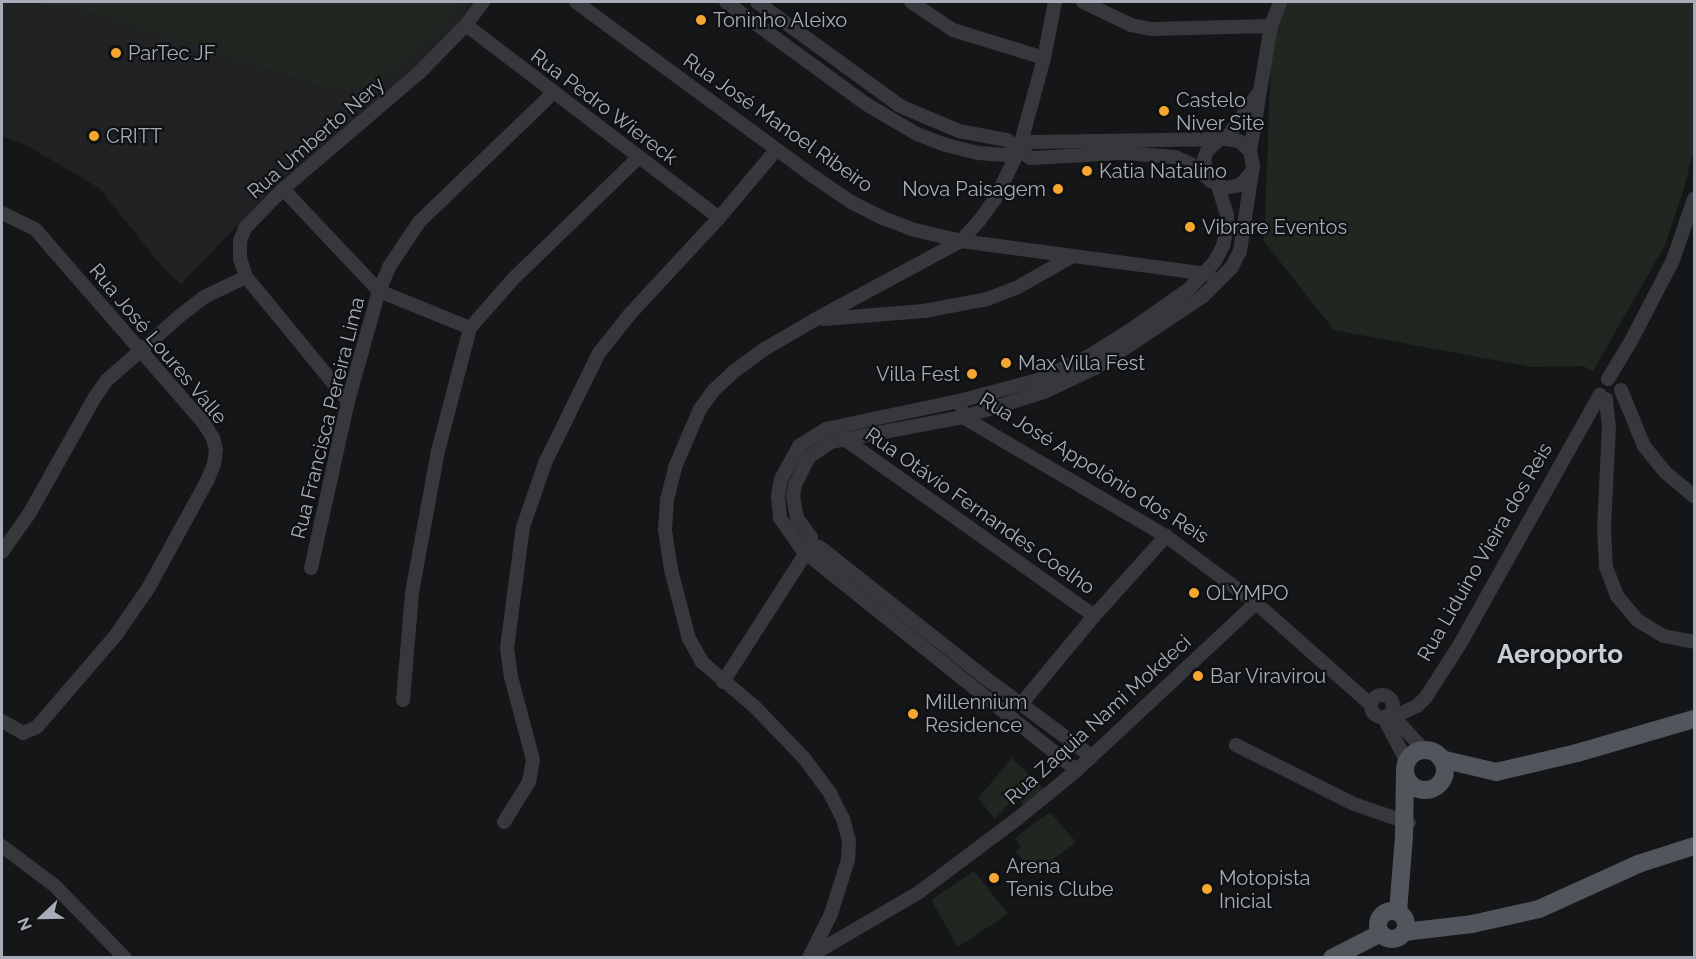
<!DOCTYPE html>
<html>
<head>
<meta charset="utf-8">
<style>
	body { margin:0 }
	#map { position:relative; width:1696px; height:959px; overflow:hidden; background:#151617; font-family:Raleway,sans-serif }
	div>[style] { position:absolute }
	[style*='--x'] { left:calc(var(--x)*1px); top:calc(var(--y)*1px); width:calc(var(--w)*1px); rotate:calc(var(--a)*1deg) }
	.built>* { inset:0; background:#212224 }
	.green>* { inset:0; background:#1f2720 }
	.minor>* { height:14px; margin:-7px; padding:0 7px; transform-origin:7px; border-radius:7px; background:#36383c }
	.minor>.ring { margin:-7px; padding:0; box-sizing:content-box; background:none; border:14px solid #36383c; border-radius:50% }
	.major>* { height:18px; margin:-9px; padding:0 9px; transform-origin:9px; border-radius:9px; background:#52555c }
	.major>.ring { margin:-9px; padding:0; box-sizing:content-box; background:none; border:18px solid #52555c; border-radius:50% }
	.dots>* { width:16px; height:16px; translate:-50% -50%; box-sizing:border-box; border:3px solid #101112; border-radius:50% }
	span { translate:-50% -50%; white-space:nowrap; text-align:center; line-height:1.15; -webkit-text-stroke:4.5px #101112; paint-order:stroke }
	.poi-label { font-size:20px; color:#a7adb8 }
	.left { translate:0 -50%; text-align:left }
	.right { translate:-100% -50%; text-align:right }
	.street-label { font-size:20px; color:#a7adb8 }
	.district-label { font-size:26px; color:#c8ccd4; font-weight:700 }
	.frame { position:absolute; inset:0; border:3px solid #a7adb8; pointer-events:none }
	.north { position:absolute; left:12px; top:887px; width:60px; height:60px; -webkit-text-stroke:4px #101112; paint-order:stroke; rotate:248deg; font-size:16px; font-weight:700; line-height:24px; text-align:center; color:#a7adb8 }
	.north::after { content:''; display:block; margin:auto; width:21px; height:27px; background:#a7adb8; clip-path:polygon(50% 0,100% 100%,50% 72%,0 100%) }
</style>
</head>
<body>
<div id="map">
	<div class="built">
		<div style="clip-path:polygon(2px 2px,473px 2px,457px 25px,422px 62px,279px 182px,181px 284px,165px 270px,99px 188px,26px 145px,2px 136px)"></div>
	</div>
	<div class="green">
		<div style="clip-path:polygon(36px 2px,462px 2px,441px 30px,379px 81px,359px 89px,324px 87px,98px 13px,73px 8px,50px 9px)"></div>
		<div style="clip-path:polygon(1286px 2px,1694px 2px,1694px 148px,1683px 192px,1665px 245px,1593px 371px,1583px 366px,1531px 367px,1334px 330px,1264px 241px,1272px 35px)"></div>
		<div style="clip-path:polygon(1012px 758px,1044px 789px,1023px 805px,1016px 796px,995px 819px,978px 798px)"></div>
		<div style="clip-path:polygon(1050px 812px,1076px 842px,1033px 874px,1016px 852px,1021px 847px,1015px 838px)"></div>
		<div style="clip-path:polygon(974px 871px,1008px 914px,958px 947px,931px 900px)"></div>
	</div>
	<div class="minor">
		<div style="--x:576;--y:2;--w:294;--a:36.3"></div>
		<div style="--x:813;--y:176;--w:46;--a:34.4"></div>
		<div style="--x:851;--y:202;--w:36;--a:27"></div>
		<div style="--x:883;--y:218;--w:30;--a:21"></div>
		<div style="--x:911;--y:229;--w:51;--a:13.5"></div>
		<div style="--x:961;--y:241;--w:250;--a:7.6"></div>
		<div style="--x:726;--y:2;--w:173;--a:36.1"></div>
		<div style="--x:866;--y:104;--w:59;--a:30.5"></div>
		<div style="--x:917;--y:134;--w:31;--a:21"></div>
		<div style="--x:946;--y:145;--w:33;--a:14"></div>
		<div style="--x:978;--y:153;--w:31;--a:4"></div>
		<div style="--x:1009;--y:155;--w:11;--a:-27"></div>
		<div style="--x:1019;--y:150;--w:14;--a:34"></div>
		<div style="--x:1031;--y:158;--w:91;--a:-3.1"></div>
		<div style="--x:1122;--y:153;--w:53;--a:4.3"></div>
		<div style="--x:1175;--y:157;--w:17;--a:24"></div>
		<div style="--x:1191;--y:164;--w:26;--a:40"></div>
		<div style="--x:1211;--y:181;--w:16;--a:27"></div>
		<div style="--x:1225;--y:188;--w:15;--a:-11"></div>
		<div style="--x:1240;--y:185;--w:16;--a:-47"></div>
		<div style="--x:757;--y:2;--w:177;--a:36"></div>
		<div style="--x:900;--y:106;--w:64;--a:23"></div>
		<div style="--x:959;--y:131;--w:49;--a:10.6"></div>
		<div style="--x:1007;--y:140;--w:16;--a:40"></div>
		<div style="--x:1019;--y:150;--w:14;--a:-36"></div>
		<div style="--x:1030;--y:142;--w:196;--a:-0.9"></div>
		<div style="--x:1226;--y:139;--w:13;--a:9"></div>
		<div style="--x:1239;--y:141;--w:15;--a:42"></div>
		<div style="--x:1250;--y:151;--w:15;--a:79"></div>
		<div style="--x:1253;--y:166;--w:86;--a:98.7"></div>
		<div style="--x:1240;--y:251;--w:18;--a:117"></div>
		<div style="--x:1232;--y:267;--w:42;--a:135"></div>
		<div style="--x:1202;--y:297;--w:128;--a:146.4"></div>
		<div style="--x:1095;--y:368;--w:56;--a:154.8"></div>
		<div style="--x:1044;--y:392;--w:85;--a:162.8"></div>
		<div style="--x:963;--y:417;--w:134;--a:169.3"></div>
		<div style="--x:831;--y:442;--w:27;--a:146"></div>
		<div style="--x:809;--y:457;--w:30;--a:117"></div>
		<div style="--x:795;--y:484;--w:12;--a:99"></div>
		<div style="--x:793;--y:496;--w:22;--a:80"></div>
		<div style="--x:797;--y:518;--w:24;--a:54"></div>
		<div style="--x:811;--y:537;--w:11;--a:100"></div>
		<div style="--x:809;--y:548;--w:10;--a:73"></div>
		<div style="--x:812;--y:558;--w:339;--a:38.7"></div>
		<div style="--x:911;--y:2;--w:50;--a:33.7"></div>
		<div style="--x:953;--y:30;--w:95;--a:17.1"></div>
		<div style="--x:1083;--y:2;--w:53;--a:25.6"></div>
		<div style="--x:1131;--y:25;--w:20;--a:11"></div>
		<div style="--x:1151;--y:29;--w:120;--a:-1.4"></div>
		<div style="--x:466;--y:25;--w:318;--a:37.3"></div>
		<div style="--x:1226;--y:139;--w:54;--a:-54.8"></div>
		<div style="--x:1250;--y:151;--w:127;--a:-80.5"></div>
		<div style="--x:1271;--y:26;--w:26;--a:-69"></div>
		<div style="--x:1207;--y:175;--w:16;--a:-101"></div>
		<div style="--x:1204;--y:159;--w:9;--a:-69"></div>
		<div style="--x:1207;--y:151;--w:16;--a:-43"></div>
		<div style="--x:283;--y:189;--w:140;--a:46.7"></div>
		<div style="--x:379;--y:291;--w:98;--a:22.1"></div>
		<div style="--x:2;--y:213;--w:37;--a:26"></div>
		<div style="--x:35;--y:229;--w:256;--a:49"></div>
		<div style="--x:203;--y:422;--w:19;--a:58"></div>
		<div style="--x:213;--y:438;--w:12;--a:76"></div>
		<div style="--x:216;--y:450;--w:14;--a:98"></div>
		<div style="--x:214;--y:464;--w:18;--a:112"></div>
		<div style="--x:207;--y:481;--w:121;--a:118.7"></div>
		<div style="--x:149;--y:587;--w:58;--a:124.5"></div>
		<div style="--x:116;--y:635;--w:121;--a:130.7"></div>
		<div style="--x:37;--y:727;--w:15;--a:157"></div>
		<div style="--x:23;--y:733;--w:24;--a:-150"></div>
		<div style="--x:824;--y:319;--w:100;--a:-4.6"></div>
		<div style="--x:924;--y:311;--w:64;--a:-10.8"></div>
		<div style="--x:987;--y:299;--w:33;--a:-21"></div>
		<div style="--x:1018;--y:287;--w:61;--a:-29.5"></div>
		<div style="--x:1608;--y:379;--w:44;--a:-58.8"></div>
		<div style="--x:1631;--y:341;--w:91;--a:-62.6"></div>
		<div style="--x:1673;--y:260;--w:65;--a:-71"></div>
		<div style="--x:1621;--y:390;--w:61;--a:67.7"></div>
		<div style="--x:1644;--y:446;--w:33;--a:51"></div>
		<div style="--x:1665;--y:472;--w:38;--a:40"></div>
		<div style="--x:1606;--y:399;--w:27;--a:84"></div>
		<div style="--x:1609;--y:426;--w:103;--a:92.8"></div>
		<div style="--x:1604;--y:529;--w:38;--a:87"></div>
		<div style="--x:1606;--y:567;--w:31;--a:69"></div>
		<div style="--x:1617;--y:596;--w:31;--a:50"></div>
		<div style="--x:1637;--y:620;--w:31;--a:31"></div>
		<div style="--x:1664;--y:636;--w:31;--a:11"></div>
		<div style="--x:348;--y:401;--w:161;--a:-129.4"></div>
		<div style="--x:246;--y:277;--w:19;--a:-108"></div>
		<div style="--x:240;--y:259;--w:18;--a:-90"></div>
		<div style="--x:240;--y:241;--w:14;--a:-69"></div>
		<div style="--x:245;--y:228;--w:54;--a:-45.7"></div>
		<div style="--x:283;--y:189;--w:179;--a:-40.5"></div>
		<div style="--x:419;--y:73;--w:67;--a:-45.6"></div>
		<div style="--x:466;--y:25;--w:29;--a:-54"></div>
		<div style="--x:962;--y:411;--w:6;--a:81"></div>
		<div style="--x:963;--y:417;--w:235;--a:30.4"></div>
		<div style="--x:1166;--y:536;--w:112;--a:36.7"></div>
		<div style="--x:1256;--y:603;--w:152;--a:41.5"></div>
		<div style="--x:843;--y:438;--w:308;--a:35.3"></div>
		<div style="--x:2;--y:552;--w:47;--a:-54.6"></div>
		<div style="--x:29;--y:514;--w:134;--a:-60.6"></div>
		<div style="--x:95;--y:397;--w:21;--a:-55"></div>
		<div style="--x:107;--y:380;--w:98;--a:-41.3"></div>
		<div style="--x:181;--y:315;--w:29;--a:-38"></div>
		<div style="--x:204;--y:297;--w:47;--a:-25.5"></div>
		<div style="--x:311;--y:568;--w:171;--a:-77.5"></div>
		<div style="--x:348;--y:401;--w:114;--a:-74.3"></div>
		<div style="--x:379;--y:291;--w:26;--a:-67"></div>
		<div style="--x:389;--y:267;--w:54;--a:-56.3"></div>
		<div style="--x:419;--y:222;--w:186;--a:-43.9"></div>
		<div style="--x:723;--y:682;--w:159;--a:-57.3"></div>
		<div class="ring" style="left:1371px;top:695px;width:8px;height:8px"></div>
		<div style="--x:403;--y:700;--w:107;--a:-85.2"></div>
		<div style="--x:412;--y:593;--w:67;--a:-79.7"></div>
		<div style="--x:424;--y:527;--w:77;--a:-79.6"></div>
		<div style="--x:438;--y:451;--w:127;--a:-75.4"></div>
		<div style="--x:470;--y:328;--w:65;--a:-48.7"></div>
		<div style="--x:513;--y:279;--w:174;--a:-44.1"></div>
		<div style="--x:1022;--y:703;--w:113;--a:-50.4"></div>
		<div style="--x:1094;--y:616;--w:108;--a:-48"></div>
		<div style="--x:1391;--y:714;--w:49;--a:47.5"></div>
		<div style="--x:1394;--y:717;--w:25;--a:-26"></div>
		<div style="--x:1417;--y:706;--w:13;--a:-45"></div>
		<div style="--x:1426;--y:697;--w:63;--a:-57.3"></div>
		<div style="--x:1460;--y:644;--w:286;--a:-60.7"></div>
		<div style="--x:1384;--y:718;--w:50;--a:62.4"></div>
		<div style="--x:1236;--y:745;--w:132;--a:26.6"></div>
		<div style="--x:1354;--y:804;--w:58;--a:19.1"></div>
		<div style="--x:1091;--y:756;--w:134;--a:-143.5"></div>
		<div style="--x:983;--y:676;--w:201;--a:-141.7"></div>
		<div style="--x:825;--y:551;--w:7;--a:-146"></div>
		<div style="--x:819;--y:547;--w:18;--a:177"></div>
		<div style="--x:801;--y:548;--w:37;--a:-125"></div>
		<div style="--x:780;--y:518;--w:22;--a:-95"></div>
		<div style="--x:778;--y:496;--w:17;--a:-80"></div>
		<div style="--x:781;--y:479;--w:38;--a:-61"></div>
		<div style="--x:799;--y:446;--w:32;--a:-32"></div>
		<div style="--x:826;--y:429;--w:136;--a:-11.9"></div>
		<div style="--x:959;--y:401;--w:82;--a:-14.9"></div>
		<div style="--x:1038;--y:380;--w:56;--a:-25.2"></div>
		<div style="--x:1089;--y:356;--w:51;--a:-32.1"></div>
		<div style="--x:1132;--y:329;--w:70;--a:-35.1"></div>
		<div style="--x:1189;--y:289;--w:38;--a:-47"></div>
		<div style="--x:1215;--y:261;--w:17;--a:-62"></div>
		<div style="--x:1223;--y:246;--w:17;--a:-77"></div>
		<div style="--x:1227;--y:229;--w:14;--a:-90"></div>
		<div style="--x:1227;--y:215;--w:31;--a:-107"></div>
		<div style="--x:504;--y:822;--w:47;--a:-58"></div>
		<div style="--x:529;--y:782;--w:22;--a:-80"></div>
		<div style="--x:533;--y:760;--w:86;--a:-104.8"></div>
		<div style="--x:511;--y:677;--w:29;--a:-98"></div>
		<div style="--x:507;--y:648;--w:122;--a:-82.5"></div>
		<div style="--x:523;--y:527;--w:68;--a:-71"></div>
		<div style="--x:545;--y:463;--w:123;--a:-63.9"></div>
		<div style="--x:599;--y:353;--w:50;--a:-51.5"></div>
		<div style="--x:630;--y:314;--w:131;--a:-47.2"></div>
		<div style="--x:719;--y:218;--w:89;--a:-50"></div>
		<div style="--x:2;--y:846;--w:65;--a:36.9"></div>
		<div style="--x:54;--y:885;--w:102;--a:45.8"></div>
		<div style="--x:810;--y:956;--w:125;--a:-30.3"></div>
		<div style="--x:918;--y:893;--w:124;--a:-36.8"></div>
		<div style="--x:1017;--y:819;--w:77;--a:-39.2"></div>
		<div style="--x:1077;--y:770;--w:245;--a:-43"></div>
		<div style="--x:809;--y:958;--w:49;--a:-63.4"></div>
		<div style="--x:831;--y:914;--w:57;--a:-72.5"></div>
		<div style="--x:848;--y:860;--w:19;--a:-87"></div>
		<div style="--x:849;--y:841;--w:23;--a:-105"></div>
		<div style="--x:843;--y:819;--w:29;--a:-117"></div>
		<div style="--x:830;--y:793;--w:44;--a:-126.6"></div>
		<div style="--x:804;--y:758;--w:71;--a:-133.9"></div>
		<div style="--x:755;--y:707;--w:70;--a:-139.7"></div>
		<div style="--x:702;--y:662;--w:26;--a:-119"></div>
		<div style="--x:689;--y:639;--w:71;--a:-104.6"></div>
		<div style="--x:671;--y:570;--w:40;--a:-98.5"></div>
		<div style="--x:665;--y:530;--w:30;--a:-86"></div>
		<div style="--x:667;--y:500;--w:34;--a:-76"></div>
		<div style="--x:675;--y:467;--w:63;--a:-66.7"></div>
		<div style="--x:700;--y:409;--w:24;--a:-54"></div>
		<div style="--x:714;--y:390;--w:26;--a:-43"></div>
		<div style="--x:733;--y:372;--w:37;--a:-36"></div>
		<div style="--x:763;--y:350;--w:61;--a:-30.3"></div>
		<div style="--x:816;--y:319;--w:165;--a:-28.3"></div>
		<div style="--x:961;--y:241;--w:27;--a:-48"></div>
		<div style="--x:979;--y:221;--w:27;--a:-54"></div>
		<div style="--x:995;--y:199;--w:55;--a:-63.9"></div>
		<div style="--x:1019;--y:150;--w:95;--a:-74.8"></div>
		<div style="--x:1044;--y:58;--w:57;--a:-78.9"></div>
	</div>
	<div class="major">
		<div class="ring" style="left:1405px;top:750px;width:22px;height:22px"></div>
		<div style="--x:1441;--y:759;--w:57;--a:13.3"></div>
		<div style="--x:1496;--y:772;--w:83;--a:-13.2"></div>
		<div style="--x:1577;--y:753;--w:122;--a:-16.2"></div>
		<div class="ring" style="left:1378px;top:911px;width:10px;height:10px"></div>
		<div style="--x:1398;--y:912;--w:77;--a:-85.5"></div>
		<div style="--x:1404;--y:835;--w:61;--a:-89.1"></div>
		<div style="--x:1404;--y:932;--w:68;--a:-6.7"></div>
		<div style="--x:1472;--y:924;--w:69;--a:-12.6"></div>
		<div style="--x:1539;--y:909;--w:109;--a:-24.4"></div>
		<div style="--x:1638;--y:864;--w:59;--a:-17.8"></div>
		<div style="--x:1332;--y:958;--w:55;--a:-27"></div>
	</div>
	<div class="dots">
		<div style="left:701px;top:20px;background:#f5a730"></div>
		<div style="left:116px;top:53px;background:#f5a730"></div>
		<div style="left:1164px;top:111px;background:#f5a730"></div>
		<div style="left:94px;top:136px;background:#f5a730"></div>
		<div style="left:1087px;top:171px;background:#f5a730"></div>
		<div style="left:1058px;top:189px;background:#f5a730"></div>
		<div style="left:1190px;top:227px;background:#f5a730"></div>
		<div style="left:1006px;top:363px;background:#f5a730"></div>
		<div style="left:972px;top:374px;background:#f5a730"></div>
		<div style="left:1194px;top:593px;background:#f5a730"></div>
		<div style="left:1198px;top:676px;background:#f5a730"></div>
		<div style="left:913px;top:714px;background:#f5a730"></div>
		<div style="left:994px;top:878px;background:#f5a730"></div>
		<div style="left:1207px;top:889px;background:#f5a730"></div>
	</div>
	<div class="poi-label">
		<span class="left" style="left:713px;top:20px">Toninho Aleixo</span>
		<span class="left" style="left:128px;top:53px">ParTec JF</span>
		<span class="left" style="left:1176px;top:112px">Castelo<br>Niver Site</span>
		<span class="left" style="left:106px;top:136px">CRITT</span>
		<span class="left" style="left:1099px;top:171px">Katia Natalino</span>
		<span class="right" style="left:1046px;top:189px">Nova Paisagem</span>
		<span class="left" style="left:1202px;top:227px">Vibrare Eventos</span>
		<span class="left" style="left:1018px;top:363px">Max Villa Fest</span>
		<span class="right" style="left:960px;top:374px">Villa Fest</span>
		<span class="left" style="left:1206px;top:593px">OLYMPO</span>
		<span class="left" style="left:1210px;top:676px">Bar Viravirou</span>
		<span class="left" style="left:925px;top:714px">Millennium<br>Residence</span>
		<span class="left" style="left:1006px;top:878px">Arena<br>Tenis Clube</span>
		<span class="left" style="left:1219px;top:890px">Motopista<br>Inicial</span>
	</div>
	<div class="street-label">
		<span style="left:604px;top:107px;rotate:37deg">Rua Pedro Wiereck</span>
		<span style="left:778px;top:123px;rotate:35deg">Rua José Manoel Ribeiro</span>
		<span style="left:316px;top:138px;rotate:-41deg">Rua Umberto Nery</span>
		<span style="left:158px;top:344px;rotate:50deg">Rua José Loures Valle</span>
		<span style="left:328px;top:418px;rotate:-76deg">Rua Francisca Pereira Lima</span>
		<span style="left:1094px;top:468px;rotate:32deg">Rua José Appolônio dos Reis</span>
		<span style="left:980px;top:511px;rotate:35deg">Rua Otávio Fernandes Coelho</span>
		<span style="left:1485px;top:552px;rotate:-60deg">Rua Liduino Vieira dos Reis</span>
		<span style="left:1098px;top:720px;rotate:-42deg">Rua Zaquia Nami Mokdeci</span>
	</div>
	<div class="district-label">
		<span style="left:1560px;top:655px">Aeroporto</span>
	</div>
	<div class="frame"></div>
	<div class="north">N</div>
</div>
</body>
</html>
